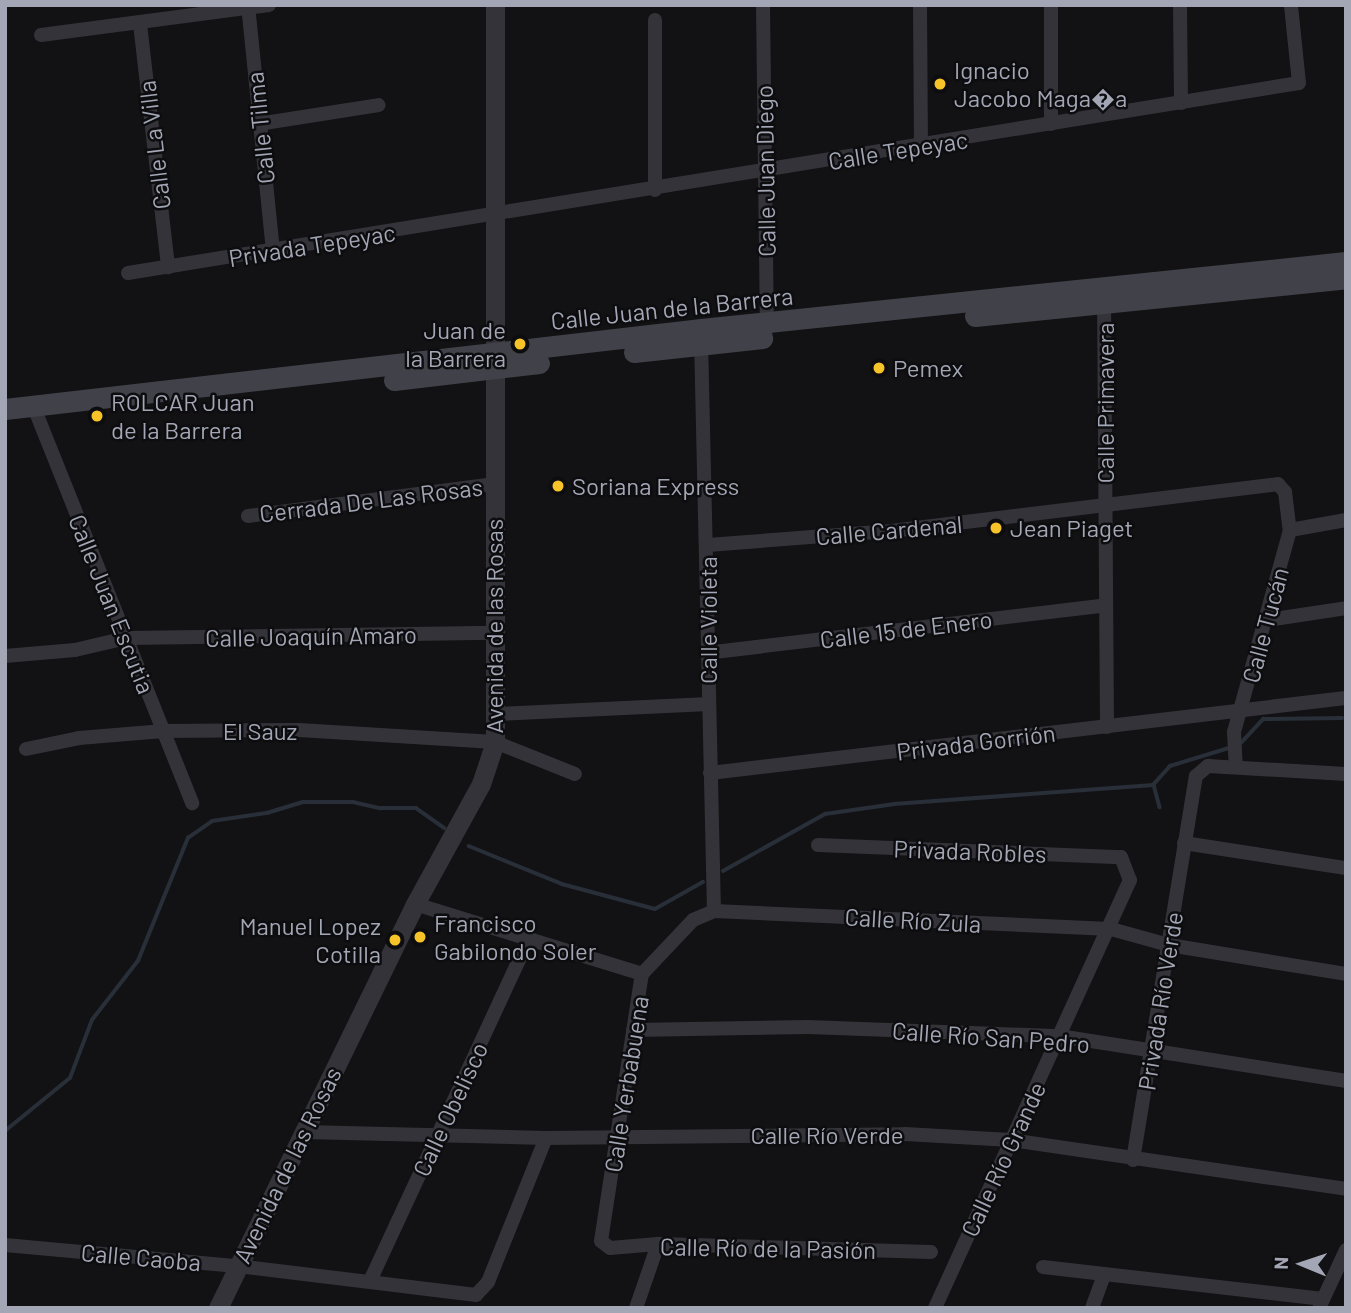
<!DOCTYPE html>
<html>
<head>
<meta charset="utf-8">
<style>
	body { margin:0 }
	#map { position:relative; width:1351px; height:1313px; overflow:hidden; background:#121214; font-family:Barlow,sans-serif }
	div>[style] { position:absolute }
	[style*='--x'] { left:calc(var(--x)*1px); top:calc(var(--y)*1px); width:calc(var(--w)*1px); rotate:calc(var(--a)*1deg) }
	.stream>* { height:3.5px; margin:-1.75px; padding:0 1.75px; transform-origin:1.75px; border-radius:1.75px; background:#282f38 }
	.minor>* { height:14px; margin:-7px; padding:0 7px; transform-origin:7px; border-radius:7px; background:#333339 }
	.tertiary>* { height:19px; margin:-9.5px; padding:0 9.5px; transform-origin:9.5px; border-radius:9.5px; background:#333339 }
	.secondary>* { height:21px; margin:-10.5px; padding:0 10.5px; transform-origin:10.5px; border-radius:10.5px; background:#414249 }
	.dots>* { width:19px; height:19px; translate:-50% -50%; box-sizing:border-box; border:4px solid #0d0d0f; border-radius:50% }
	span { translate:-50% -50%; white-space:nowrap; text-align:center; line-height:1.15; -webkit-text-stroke:5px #0d0d0f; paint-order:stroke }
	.poi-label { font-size:24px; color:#a3a7b5 }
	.left { translate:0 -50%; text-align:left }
	.right { translate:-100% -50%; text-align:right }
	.street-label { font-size:24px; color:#a3a7b5 }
	.frame { position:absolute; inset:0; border:7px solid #a3a7b5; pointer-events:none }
	.north { position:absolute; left:1267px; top:1229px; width:70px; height:70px; -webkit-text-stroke:5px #0d0d0f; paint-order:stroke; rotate:272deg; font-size:19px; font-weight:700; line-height:28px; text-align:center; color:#a3a7b5 }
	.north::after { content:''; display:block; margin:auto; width:24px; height:32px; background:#a3a7b5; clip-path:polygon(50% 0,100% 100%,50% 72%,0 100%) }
</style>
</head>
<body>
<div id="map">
	<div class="stream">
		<div style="--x:1241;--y:743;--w:33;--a:-47"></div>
		<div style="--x:1263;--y:719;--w:79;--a:-0.7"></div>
		<div style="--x:1154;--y:785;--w:23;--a:75"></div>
		<div style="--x:469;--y:846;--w:100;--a:22.2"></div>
		<div style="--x:562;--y:884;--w:96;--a:15"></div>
		<div style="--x:655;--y:909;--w:55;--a:-29.4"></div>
		<div style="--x:723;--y:871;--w:117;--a:-29.2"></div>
		<div style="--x:825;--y:814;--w:70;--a:-8.2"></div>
		<div style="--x:894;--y:804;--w:260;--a:-4.2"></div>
		<div style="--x:1153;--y:785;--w:25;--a:-48"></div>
		<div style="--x:1170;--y:766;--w:62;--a:-17"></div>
		<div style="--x:5;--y:1131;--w:84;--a:-39.2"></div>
		<div style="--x:70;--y:1078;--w:62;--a:-69.2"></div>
		<div style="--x:92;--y:1020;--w:75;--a:-52.1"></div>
		<div style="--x:138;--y:961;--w:133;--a:-67.9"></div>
		<div style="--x:188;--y:838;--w:29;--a:-35"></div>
		<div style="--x:212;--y:821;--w:56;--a:-8.3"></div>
		<div style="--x:267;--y:813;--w:38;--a:-17"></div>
		<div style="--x:303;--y:802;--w:50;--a:0"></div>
		<div style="--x:353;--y:802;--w:28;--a:13"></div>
		<div style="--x:380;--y:808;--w:36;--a:0"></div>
		<div style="--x:416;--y:808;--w:35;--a:35"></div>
	</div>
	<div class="minor">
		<div style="--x:248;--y:5;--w:247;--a:84.2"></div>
		<div style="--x:763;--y:5;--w:324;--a:89.3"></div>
		<div style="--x:920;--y:5;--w:141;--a:89.6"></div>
		<div style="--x:1051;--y:5;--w:119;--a:90"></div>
		<div style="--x:1180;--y:5;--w:98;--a:89.4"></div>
		<div style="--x:655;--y:20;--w:170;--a:90"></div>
		<div style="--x:140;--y:24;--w:245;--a:83.4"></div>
		<div style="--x:41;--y:35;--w:230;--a:-7.5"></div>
		<div style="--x:258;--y:124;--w:122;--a:-8.9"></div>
		<div style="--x:128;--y:273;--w:1186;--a:-9.22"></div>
		<div style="--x:1299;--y:83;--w:78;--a:-95.9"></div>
		<div style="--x:1104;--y:295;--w:432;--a:89.6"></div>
		<div style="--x:701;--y:339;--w:572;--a:88.7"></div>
		<div style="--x:33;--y:405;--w:429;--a:68.2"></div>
		<div style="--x:248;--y:516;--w:249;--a:-7.4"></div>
		<div style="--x:1290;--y:530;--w:57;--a:-10.1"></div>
		<div style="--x:708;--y:545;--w:184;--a:-4.4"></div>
		<div style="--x:891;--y:531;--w:390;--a:-6.9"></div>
		<div style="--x:1278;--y:484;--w:11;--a:49"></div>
		<div style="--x:1285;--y:492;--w:38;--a:83"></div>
		<div style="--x:1290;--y:530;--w:210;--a:105.5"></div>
		<div style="--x:1234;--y:732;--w:35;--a:87"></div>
		<div style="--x:1268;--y:620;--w:79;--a:-8.7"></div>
		<div style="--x:706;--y:653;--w:403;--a:-6.8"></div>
		<div style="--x:5;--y:656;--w:70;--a:-4.9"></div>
		<div style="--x:75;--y:650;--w:52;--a:-13.2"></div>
		<div style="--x:126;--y:638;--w:370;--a:-0.8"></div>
		<div style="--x:497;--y:714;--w:212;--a:-2.7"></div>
		<div style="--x:26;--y:749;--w:54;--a:-11.7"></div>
		<div style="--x:79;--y:738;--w:85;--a:-4.7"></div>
		<div style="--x:164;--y:731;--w:135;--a:-0.4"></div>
		<div style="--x:299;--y:730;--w:196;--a:3.5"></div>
		<div style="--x:495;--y:742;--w:86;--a:21.8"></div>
		<div style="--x:710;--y:773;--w:640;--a:-6.73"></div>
		<div style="--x:1184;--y:843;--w:164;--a:8.8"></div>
		<div style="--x:818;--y:845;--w:303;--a:2.3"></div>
		<div style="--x:1121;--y:857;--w:25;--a:69"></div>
		<div style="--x:1130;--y:880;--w:470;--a:114.5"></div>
		<div style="--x:415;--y:904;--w:238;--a:17.1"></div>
		<div style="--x:633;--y:1030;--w:175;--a:-1"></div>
		<div style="--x:808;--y:1027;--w:251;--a:2.1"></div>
		<div style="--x:1059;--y:1036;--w:291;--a:8.9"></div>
		<div style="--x:304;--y:1132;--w:242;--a:1.4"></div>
		<div style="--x:546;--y:1138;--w:359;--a:-0.6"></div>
		<div style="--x:905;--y:1134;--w:106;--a:3.2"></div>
		<div style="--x:1011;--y:1140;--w:339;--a:8.3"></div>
		<div style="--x:1133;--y:1160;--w:389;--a:-80.7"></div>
		<div style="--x:1196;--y:776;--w:16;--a:-40"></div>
		<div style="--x:1208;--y:766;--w:138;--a:3.3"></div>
		<div style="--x:5;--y:1245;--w:233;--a:5.2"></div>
		<div style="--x:237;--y:1266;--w:241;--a:6.9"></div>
		<div style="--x:476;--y:1295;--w:18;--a:-47"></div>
		<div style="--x:488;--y:1282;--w:155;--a:-68.1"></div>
		<div style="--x:931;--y:1252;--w:273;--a:-178.3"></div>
		<div style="--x:658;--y:1244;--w:48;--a:175.2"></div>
		<div style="--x:610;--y:1248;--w:11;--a:-142"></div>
		<div style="--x:601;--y:1241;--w:270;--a:-81.3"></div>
		<div style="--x:642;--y:974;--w:74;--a:-46.6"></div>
		<div style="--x:693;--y:920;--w:23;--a:-23"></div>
		<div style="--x:714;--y:911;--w:397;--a:2.6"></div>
		<div style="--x:1111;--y:929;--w:60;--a:15.4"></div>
		<div style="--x:1169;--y:945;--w:179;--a:9.3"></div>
		<div style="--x:1043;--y:1267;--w:282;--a:6.5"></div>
		<div style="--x:370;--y:1281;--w:379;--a:-65.1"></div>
		<div style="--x:1320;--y:1306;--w:62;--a:-65.1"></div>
		<div style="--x:636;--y:1308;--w:68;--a:-71"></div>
		<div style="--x:1092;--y:1308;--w:35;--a:-70"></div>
	</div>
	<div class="tertiary">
		<div style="--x:218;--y:1308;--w:449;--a:-64"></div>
		<div style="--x:415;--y:904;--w:137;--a:-61.2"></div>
		<div style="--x:481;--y:784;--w:44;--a:-71.6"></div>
		<div style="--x:495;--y:742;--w:737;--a:-90"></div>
	</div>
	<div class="secondary">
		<div style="--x:975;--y:316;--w:373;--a:-5.8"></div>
		<div style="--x:634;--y:352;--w:129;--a:-6.2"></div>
		<div style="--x:394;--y:380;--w:146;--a:-6.7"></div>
		<div style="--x:5;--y:409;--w:701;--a:-6.56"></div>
		<div style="--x:701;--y:329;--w:648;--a:-5.93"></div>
	</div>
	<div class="dots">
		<div style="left:940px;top:84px;background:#f6c328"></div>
		<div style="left:520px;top:344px;background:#f6c328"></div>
		<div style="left:879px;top:368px;background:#f6c328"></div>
		<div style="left:97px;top:416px;background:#f6c328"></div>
		<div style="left:558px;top:486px;background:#f6c328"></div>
		<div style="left:996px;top:528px;background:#f6c328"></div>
		<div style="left:420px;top:937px;background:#f6c328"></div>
		<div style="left:395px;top:940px;background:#f6c328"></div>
	</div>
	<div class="poi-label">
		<span class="left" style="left:954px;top:84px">Ignacio<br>Jacobo Maga�a</span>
		<span class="right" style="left:506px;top:344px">Juan de<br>la Barrera</span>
		<span class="left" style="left:893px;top:368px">Pemex</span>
		<span class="left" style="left:111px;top:416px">ROLCAR Juan<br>de la Barrera</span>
		<span class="left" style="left:572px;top:486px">Soriana Express</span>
		<span class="left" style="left:1010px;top:528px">Jean Piaget</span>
		<span class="left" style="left:434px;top:937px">Francisco<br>Gabilondo Soler</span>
		<span class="right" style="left:381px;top:940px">Manuel Lopez<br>Cotilla</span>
	</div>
	<div class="street-label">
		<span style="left:260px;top:128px;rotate:-96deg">Calle Tilma</span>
		<span style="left:154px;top:145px;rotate:-97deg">Calle La Villa</span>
		<span style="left:898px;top:150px;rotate:-9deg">Calle Tepeyac</span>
		<span style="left:765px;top:171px;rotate:-91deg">Calle Juan Diego</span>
		<span style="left:312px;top:245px;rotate:-9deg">Privada Tepeyac</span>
		<span style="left:672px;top:308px;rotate:-6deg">Calle Juan de la Barrera</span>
		<span style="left:1105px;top:403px;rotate:-90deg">Calle Primavera</span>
		<span style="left:371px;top:500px;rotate:-7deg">Cerrada De Las Rosas</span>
		<span style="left:889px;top:530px;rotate:-5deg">Calle Cardenal</span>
		<span style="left:112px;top:604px;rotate:68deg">Calle Juan Escutia</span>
		<span style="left:708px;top:620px;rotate:-90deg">Calle Violeta</span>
		<span style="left:1265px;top:625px;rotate:-75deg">Calle Tucán</span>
		<span style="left:494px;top:626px;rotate:-90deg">Avenida de las Rosas</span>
		<span style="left:906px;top:629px;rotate:-7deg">Calle 15 de Enero</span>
		<span style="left:311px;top:636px;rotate:-1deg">Calle Joaquín Amaro</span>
		<span style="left:260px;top:731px">El Sauz</span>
		<span style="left:976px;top:742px;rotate:-7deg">Privada Gorrión</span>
		<span style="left:970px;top:851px;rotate:2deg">Privada Robles</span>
		<span style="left:913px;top:920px;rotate:3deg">Calle Río Zula</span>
		<span style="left:1160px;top:1001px;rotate:-81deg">Privada Río Verde</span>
		<span style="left:991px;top:1037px;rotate:4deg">Calle Río San Pedro</span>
		<span style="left:626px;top:1084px;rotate:-81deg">Calle Yerbabuena</span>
		<span style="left:450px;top:1109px;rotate:-65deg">Calle Obelisco</span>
		<span style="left:827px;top:1135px">Calle Río Verde</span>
		<span style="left:1003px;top:1159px;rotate:-65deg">Calle Río Grande</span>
		<span style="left:287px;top:1165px;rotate:-64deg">Avenida de las Rosas</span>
		<span style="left:768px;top:1248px;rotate:1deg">Calle Río de la Pasión</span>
		<span style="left:141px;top:1257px;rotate:5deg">Calle Caoba</span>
	</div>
	<div class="frame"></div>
	<div class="north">N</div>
</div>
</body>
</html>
